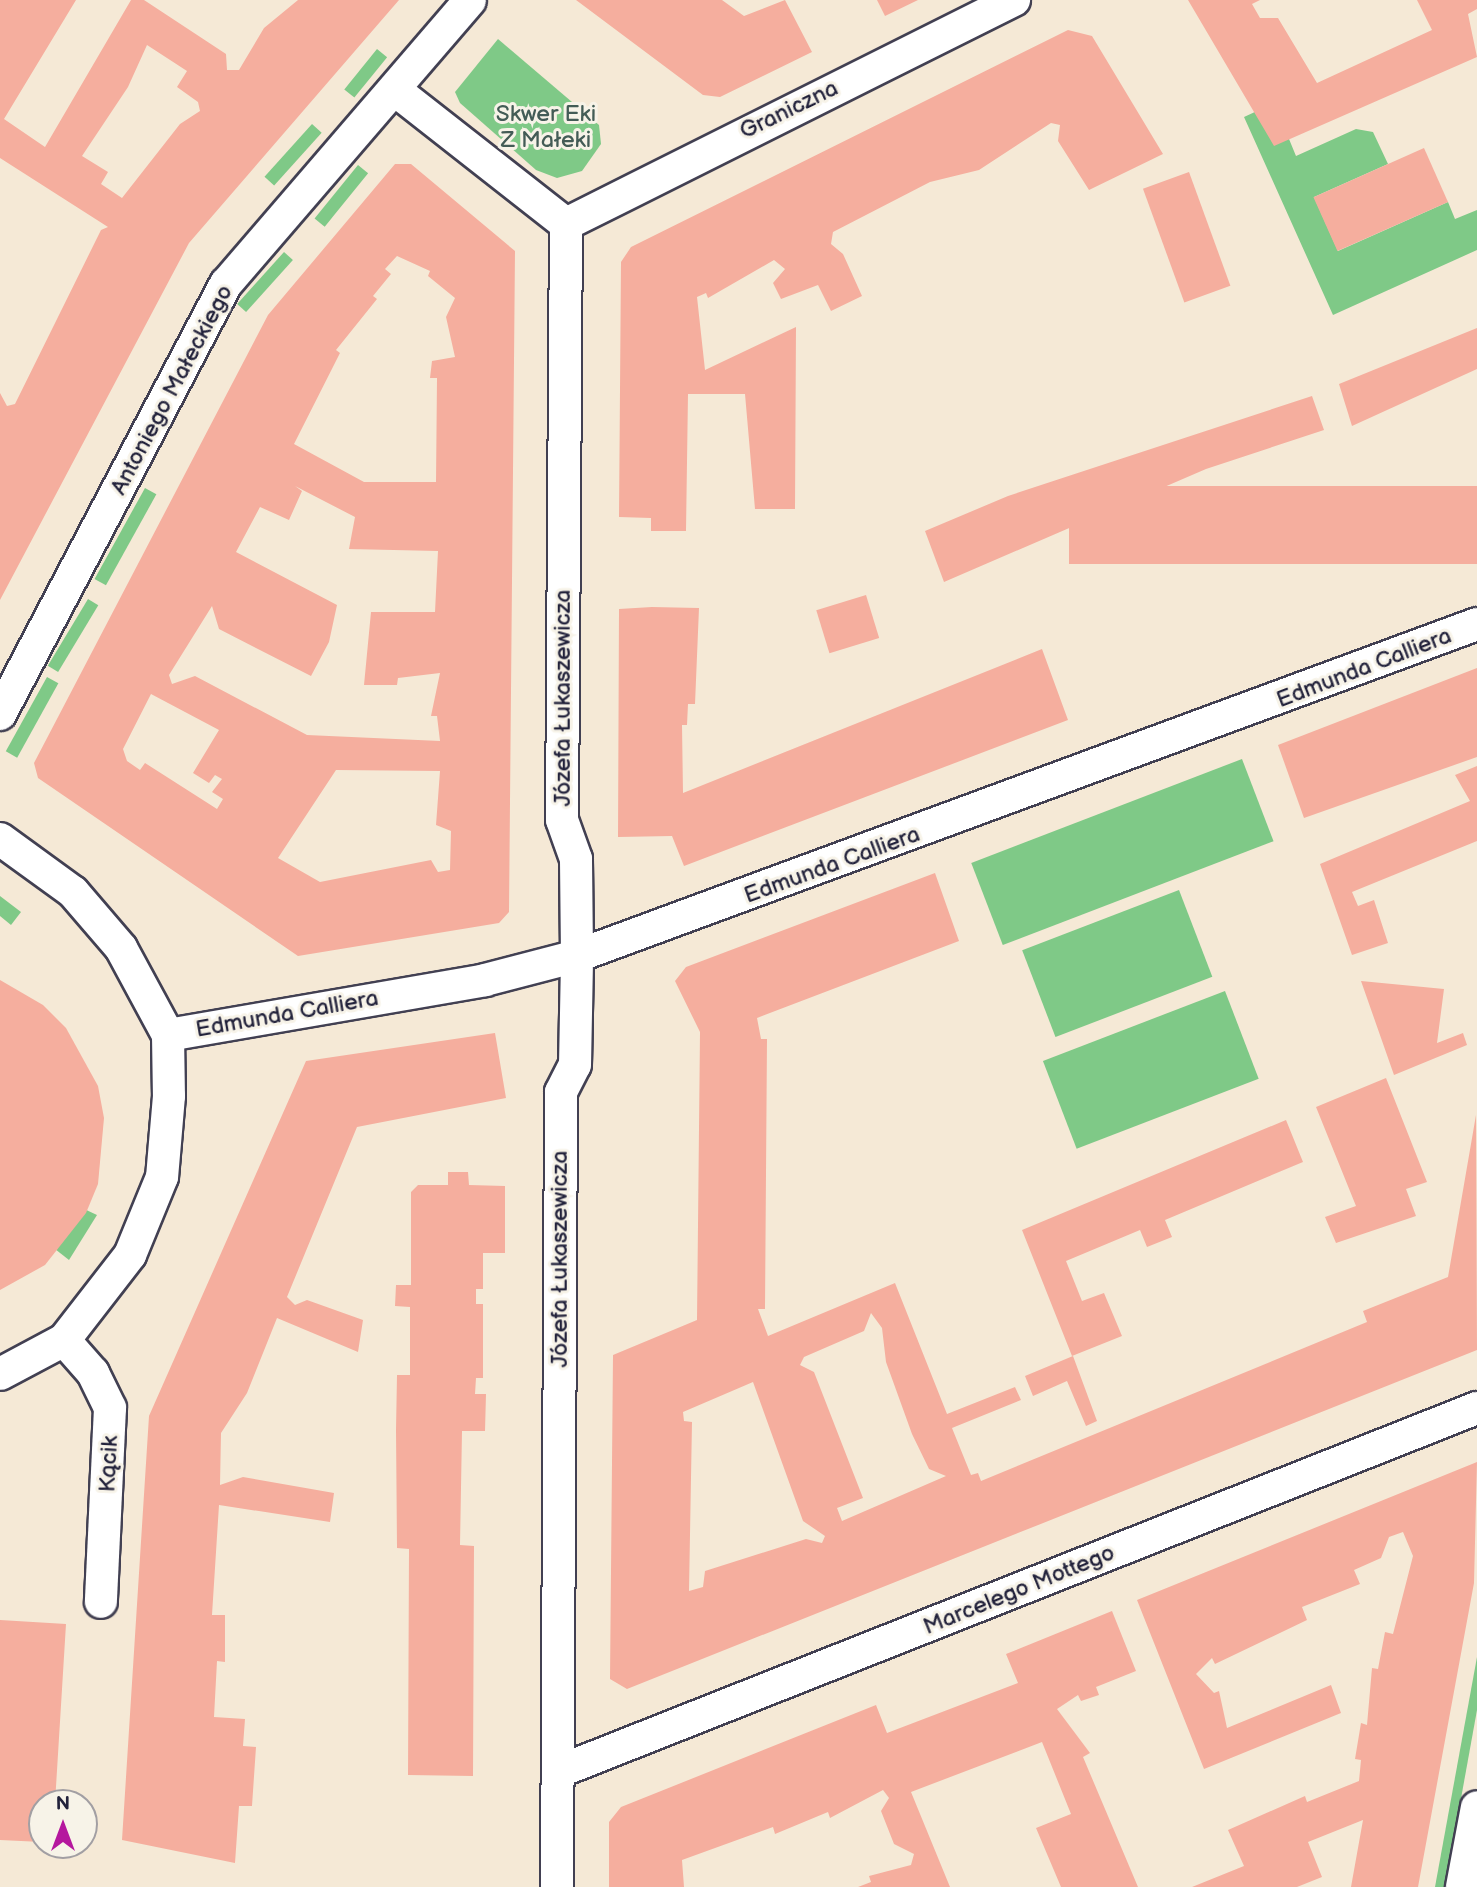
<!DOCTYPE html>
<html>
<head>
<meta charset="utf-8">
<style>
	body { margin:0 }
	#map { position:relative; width:1477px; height:1887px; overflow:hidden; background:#f5e9d6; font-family:"Balsamiq Sans",sans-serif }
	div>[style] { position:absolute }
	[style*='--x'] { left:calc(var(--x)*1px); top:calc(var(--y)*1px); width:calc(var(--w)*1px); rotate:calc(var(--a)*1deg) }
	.green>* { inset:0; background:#7fc987; transform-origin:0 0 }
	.building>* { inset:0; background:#f5ae9e; transform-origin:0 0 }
	.roads { filter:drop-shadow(2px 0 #424052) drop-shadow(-2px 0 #424052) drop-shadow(0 2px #424052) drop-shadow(0 -2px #424052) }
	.minor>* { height:32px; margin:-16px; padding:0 16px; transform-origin:16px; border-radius:16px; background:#fff }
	span { translate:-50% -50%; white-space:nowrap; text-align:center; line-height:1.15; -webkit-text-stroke:6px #f7f3e8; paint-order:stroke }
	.street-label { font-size:23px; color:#22223b }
	.park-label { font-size:23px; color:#435c56 }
	.north { position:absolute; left:28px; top:1789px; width:70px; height:70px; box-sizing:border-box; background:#f7f3e8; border:2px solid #a29fa3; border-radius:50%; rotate:0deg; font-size:19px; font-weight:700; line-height:28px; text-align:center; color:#22223b }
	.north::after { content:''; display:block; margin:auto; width:24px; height:32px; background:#b5179e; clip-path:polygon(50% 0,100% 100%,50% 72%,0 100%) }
</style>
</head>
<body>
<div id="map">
	<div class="green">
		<div style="clip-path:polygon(498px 39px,599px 125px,601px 144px,582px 171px,557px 178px,536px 170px,460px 103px,455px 92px)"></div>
		<div style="left:377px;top:49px;width:13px;height:52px;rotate:39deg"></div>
		<div style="clip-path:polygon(1257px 111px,1289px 139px,1296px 156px,1356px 129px,1373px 132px,1388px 164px,1314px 197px,1338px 251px,1448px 202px,1455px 219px,1477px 210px,1477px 250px,1333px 315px,1244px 117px)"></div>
		<div style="left:312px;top:124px;width:13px;height:71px;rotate:42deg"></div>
		<div style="left:358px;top:165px;width:13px;height:69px;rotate:39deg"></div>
		<div style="left:284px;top:252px;width:12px;height:70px;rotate:42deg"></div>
		<div style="left:145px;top:488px;width:13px;height:104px;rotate:29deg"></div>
		<div style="left:88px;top:599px;width:12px;height:78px;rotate:31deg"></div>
		<div style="left:47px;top:677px;width:13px;height:85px;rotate:29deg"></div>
		<div style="left:1242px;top:759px;width:88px;height:290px;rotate:69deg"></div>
		<div style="left:1179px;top:890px;width:93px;height:168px;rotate:69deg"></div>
		<div style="clip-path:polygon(0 896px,21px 912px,11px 925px,0 916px)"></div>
		<div style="left:1225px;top:991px;width:94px;height:195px;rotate:69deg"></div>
		<div style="clip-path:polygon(82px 1208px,97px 1215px,69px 1260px,55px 1249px)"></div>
		<div style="clip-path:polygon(1477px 1657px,1477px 1710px,1445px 1887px,1435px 1887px)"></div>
	</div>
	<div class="building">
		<div style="clip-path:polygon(evenodd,0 0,76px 0,4px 119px,45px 147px,131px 0,144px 0,226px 54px,227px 70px,239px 70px,264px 28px,298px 0,399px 0,189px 243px,0 600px,0 393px,7px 406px,15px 404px,101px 230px,108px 227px,0 158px,0 0,147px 45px,187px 71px,177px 87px,198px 102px,200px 111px,180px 124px,122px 198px,101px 184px,108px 172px,82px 156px,128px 87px,147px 45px)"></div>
		<div style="clip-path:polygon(576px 0,722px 0,744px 16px,785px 0,812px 52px,720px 97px,703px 95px)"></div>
		<div style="clip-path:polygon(877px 0,918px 0,885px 16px)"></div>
		<div style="clip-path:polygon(1188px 0,1260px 0,1252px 4px,1260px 18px,1278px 18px,1317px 83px,1432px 30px,1417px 0,1477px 0,1477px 9px,1468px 14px,1477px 57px,1274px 146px)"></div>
		<div style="clip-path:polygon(1068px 30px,1092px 36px,1163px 154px,1089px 190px,1058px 141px,1060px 125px,1051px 123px,979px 170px,930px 182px,833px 232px,831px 244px,843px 254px,862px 296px,831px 311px,818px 285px,781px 299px,773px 283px,785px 269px,774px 260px,708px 298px,706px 293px,697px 297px,705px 370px,796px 327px,795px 509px,755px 509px,745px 394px,688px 394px,686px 531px,651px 531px,651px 518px,619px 517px,621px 262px,631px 247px)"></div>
		<div style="left:1424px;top:148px;width:59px;height:121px;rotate:66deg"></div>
		<div style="clip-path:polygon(evenodd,395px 164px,411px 164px,515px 251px,509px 912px,499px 923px,298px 956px,38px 778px,34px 763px,268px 315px,395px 164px,397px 256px,430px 271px,428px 276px,455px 298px,446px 317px,455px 357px,432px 361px,430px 378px,437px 378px,436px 482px,364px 482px,294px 444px,340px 353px,336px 350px,377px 299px,373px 296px,391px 274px,385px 269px,397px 256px,395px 164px,295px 486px,355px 517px,349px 549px,438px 551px,435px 612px,371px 612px,364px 685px,397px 685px,398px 678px,440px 673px,431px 716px,437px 716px,440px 741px,307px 735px,195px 676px,172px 684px,169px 675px,212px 606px,219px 629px,311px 676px,329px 642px,337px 605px,236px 552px,260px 507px,289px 520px,302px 491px,295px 486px,395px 164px,151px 694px,219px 730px,193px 773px,209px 783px,215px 775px,222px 779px,212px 792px,223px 799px,217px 809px,145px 763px,140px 770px,127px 761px,123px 749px,151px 694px,395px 164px,336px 770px,440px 771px,436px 825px,451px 831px,450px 870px,438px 872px,431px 860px,320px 882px,278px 858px,336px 770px)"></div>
		<div style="left:1189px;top:172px;width:121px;height:49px;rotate:70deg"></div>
		<div style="clip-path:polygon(1477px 328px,1477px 369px,1352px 426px,1339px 384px)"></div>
		<div style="clip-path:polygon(1312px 396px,1324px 430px,1206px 469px,944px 582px,925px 531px,1008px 496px)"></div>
		<div style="left:1477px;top:486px;width:78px;height:408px;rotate:90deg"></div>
		<div style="left:866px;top:595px;width:45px;height:52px;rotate:73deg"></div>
		<div style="clip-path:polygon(652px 607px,699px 608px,695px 704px,688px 704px,687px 725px,682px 725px,683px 793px,1042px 649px,1068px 720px,684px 866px,672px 836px,618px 837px,619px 609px)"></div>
		<div style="clip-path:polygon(1477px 668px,1477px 757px,1304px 818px,1278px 745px)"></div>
		<div style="clip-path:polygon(1477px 766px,1477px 841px,1352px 892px,1358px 906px,1374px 900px,1388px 943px,1352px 955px,1320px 864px,1470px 801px,1455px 775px)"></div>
		<div style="clip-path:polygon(evenodd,935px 873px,959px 941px,757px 1018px,761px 1039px,767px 1039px,765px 1309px,758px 1309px,768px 1336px,895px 1283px,947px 1414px,1015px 1387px,1021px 1400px,952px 1428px,971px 1475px,978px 1473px,981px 1481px,1367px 1322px,1363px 1311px,1448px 1277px,1476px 1115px,1477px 1350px,627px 1689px,610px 1679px,613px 1355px,697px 1320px,700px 1032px,675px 981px,686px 967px,935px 873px,871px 1313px,882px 1328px,886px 1362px,912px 1434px,929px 1469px,946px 1476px,842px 1521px,837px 1508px,863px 1498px,814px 1372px,800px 1365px,804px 1357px,864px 1331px,871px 1313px,935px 873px,753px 1382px,803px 1521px,825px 1536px,822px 1543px,806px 1539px,705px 1571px,703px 1587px,689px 1591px,692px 1422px,684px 1421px,683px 1412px,753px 1382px)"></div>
		<div style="clip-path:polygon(0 980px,43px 1005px,66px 1028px,98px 1086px,104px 1118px,98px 1184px,86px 1213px,45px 1265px,0 1290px)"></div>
		<div style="clip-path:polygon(1361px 981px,1444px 989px,1437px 1043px,1463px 1033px,1467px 1045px,1394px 1075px)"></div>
		<div style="clip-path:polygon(495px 1033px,506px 1098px,357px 1127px,287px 1297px,295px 1305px,307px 1300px,363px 1320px,358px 1352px,277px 1318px,247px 1393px,221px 1433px,220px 1485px,243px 1477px,334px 1493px,330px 1522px,219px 1505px,212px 1615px,225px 1615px,225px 1662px,217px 1661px,214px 1717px,245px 1719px,243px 1746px,256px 1747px,252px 1806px,239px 1806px,235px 1863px,122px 1840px,149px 1416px,306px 1061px)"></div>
		<div style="clip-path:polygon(1386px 1078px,1427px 1182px,1406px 1189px,1416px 1216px,1336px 1243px,1325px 1217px,1356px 1206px,1316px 1107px)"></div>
		<div style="clip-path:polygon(1286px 1120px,1303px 1162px,1165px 1220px,1172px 1237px,1147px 1247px,1140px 1230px,1066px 1261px,1082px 1301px,1104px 1293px,1122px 1336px,1072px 1356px,1022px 1230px)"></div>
		<div style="clip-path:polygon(448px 1172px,468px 1172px,469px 1185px,505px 1186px,505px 1253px,483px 1253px,483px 1289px,476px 1289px,476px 1304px,483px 1304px,483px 1378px,476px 1378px,475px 1394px,486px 1394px,485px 1431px,462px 1431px,460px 1545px,474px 1546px,473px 1776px,408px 1775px,409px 1549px,397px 1548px,396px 1430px,397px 1375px,410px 1375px,410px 1307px,395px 1306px,396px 1285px,411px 1285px,411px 1192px,418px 1185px,448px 1185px)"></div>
		<div style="clip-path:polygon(1073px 1356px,1097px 1421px,1086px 1426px,1067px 1381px,1033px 1396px,1025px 1376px)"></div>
		<div style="clip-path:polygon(1477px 1462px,1474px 1583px,1418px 1887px,1351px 1887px,1363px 1820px,1308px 1842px,1322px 1877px,1297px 1887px,1192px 1887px,1244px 1866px,1228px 1830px,1305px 1796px,1307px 1802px,1359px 1781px,1361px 1760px,1355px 1759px,1361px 1723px,1367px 1725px,1372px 1668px,1378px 1669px,1385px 1632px,1393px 1634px,1413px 1556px,1403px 1532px,1389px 1537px,1381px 1558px,1354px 1570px,1360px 1584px,1302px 1607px,1307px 1620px,1215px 1664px,1212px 1658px,1196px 1674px,1214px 1693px,1219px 1691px,1227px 1728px,1331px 1685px,1341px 1713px,1204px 1769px,1137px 1600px)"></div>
		<div style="clip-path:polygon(1112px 1611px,1136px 1671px,1096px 1687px,1099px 1695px,1081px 1701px,1078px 1695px,1057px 1709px,1090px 1753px,1083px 1757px,1138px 1887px,1061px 1887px,1036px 1828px,1071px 1814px,1042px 1742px,911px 1792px,950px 1887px,858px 1887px,871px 1882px,869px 1876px,911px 1865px,914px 1854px,894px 1844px,881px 1811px,889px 1798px,883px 1790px,830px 1818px,828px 1812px,775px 1834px,773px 1827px,682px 1860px,684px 1887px,609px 1887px,609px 1822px,621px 1807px,876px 1705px,887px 1733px,1018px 1683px,1006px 1654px)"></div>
		<div style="clip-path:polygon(0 1620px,66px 1624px,55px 1803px,42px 1803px,42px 1842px,0 1840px)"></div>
	</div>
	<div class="roads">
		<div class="minor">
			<div style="--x:395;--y:90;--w:217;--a:38.1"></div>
			<div style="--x:566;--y:224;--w:501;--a:-26.57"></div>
			<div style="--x:0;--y:714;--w:486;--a:-62.3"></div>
			<div style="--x:226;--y:284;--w:374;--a:-49.3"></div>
			<div style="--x:0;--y:839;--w:90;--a:36"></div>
			<div style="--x:73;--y:892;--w:74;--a:49.4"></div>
			<div style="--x:121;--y:948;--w:99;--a:61.6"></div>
			<div style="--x:168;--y:1035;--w:61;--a:89.1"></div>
			<div style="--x:169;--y:1096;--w:81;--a:94.9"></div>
			<div style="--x:162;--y:1177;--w:84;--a:112.3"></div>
			<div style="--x:130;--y:1255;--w:108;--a:127.8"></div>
			<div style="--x:64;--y:1340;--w:72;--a:152"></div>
			<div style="--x:168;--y:1035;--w:322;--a:-9.8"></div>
			<div style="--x:485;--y:980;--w:95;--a:-14.6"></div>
			<div style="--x:577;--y:956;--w:959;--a:-20.25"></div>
			<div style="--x:64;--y:1340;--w:44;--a:48.7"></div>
			<div style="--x:93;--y:1373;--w:39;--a:64"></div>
			<div style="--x:110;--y:1408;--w:194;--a:92.7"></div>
			<div style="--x:560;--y:1771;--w:986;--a:-21.6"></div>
			<div style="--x:557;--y:1887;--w:795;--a:-89.71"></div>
			<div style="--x:561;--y:1092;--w:30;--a:-63"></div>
			<div style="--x:575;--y:1065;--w:109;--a:-88.9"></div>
			<div style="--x:577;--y:956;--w:97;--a:-90.6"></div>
			<div style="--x:576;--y:859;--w:41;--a:-109.7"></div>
			<div style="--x:562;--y:820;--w:596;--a:-89.62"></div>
			<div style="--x:1462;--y:1887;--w:81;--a:-79.4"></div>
		</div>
	</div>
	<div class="street-label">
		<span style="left:789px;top:110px;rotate:-26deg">Graniczna</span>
		<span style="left:172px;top:390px;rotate:-62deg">Antoniego Małeckiego</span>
		<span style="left:1364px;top:668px;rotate:-21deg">Edmunda Calliera</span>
		<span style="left:563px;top:698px;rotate:-90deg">Józefa Łukaszewicza</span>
		<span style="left:832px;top:865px;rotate:-20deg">Edmunda Calliera</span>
		<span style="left:287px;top:1014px;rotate:-10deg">Edmunda Calliera</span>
		<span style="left:560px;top:1259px;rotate:-90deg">Józefa Łukaszewicza</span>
		<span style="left:109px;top:1464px;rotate:-87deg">Kącik</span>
		<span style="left:1019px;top:1590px;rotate:-22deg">Marcelego Mottego</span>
	</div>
	<div class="park-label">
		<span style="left:546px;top:127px">Skwer Eki<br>Z Małeki</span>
	</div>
	<div class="north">N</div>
</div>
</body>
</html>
